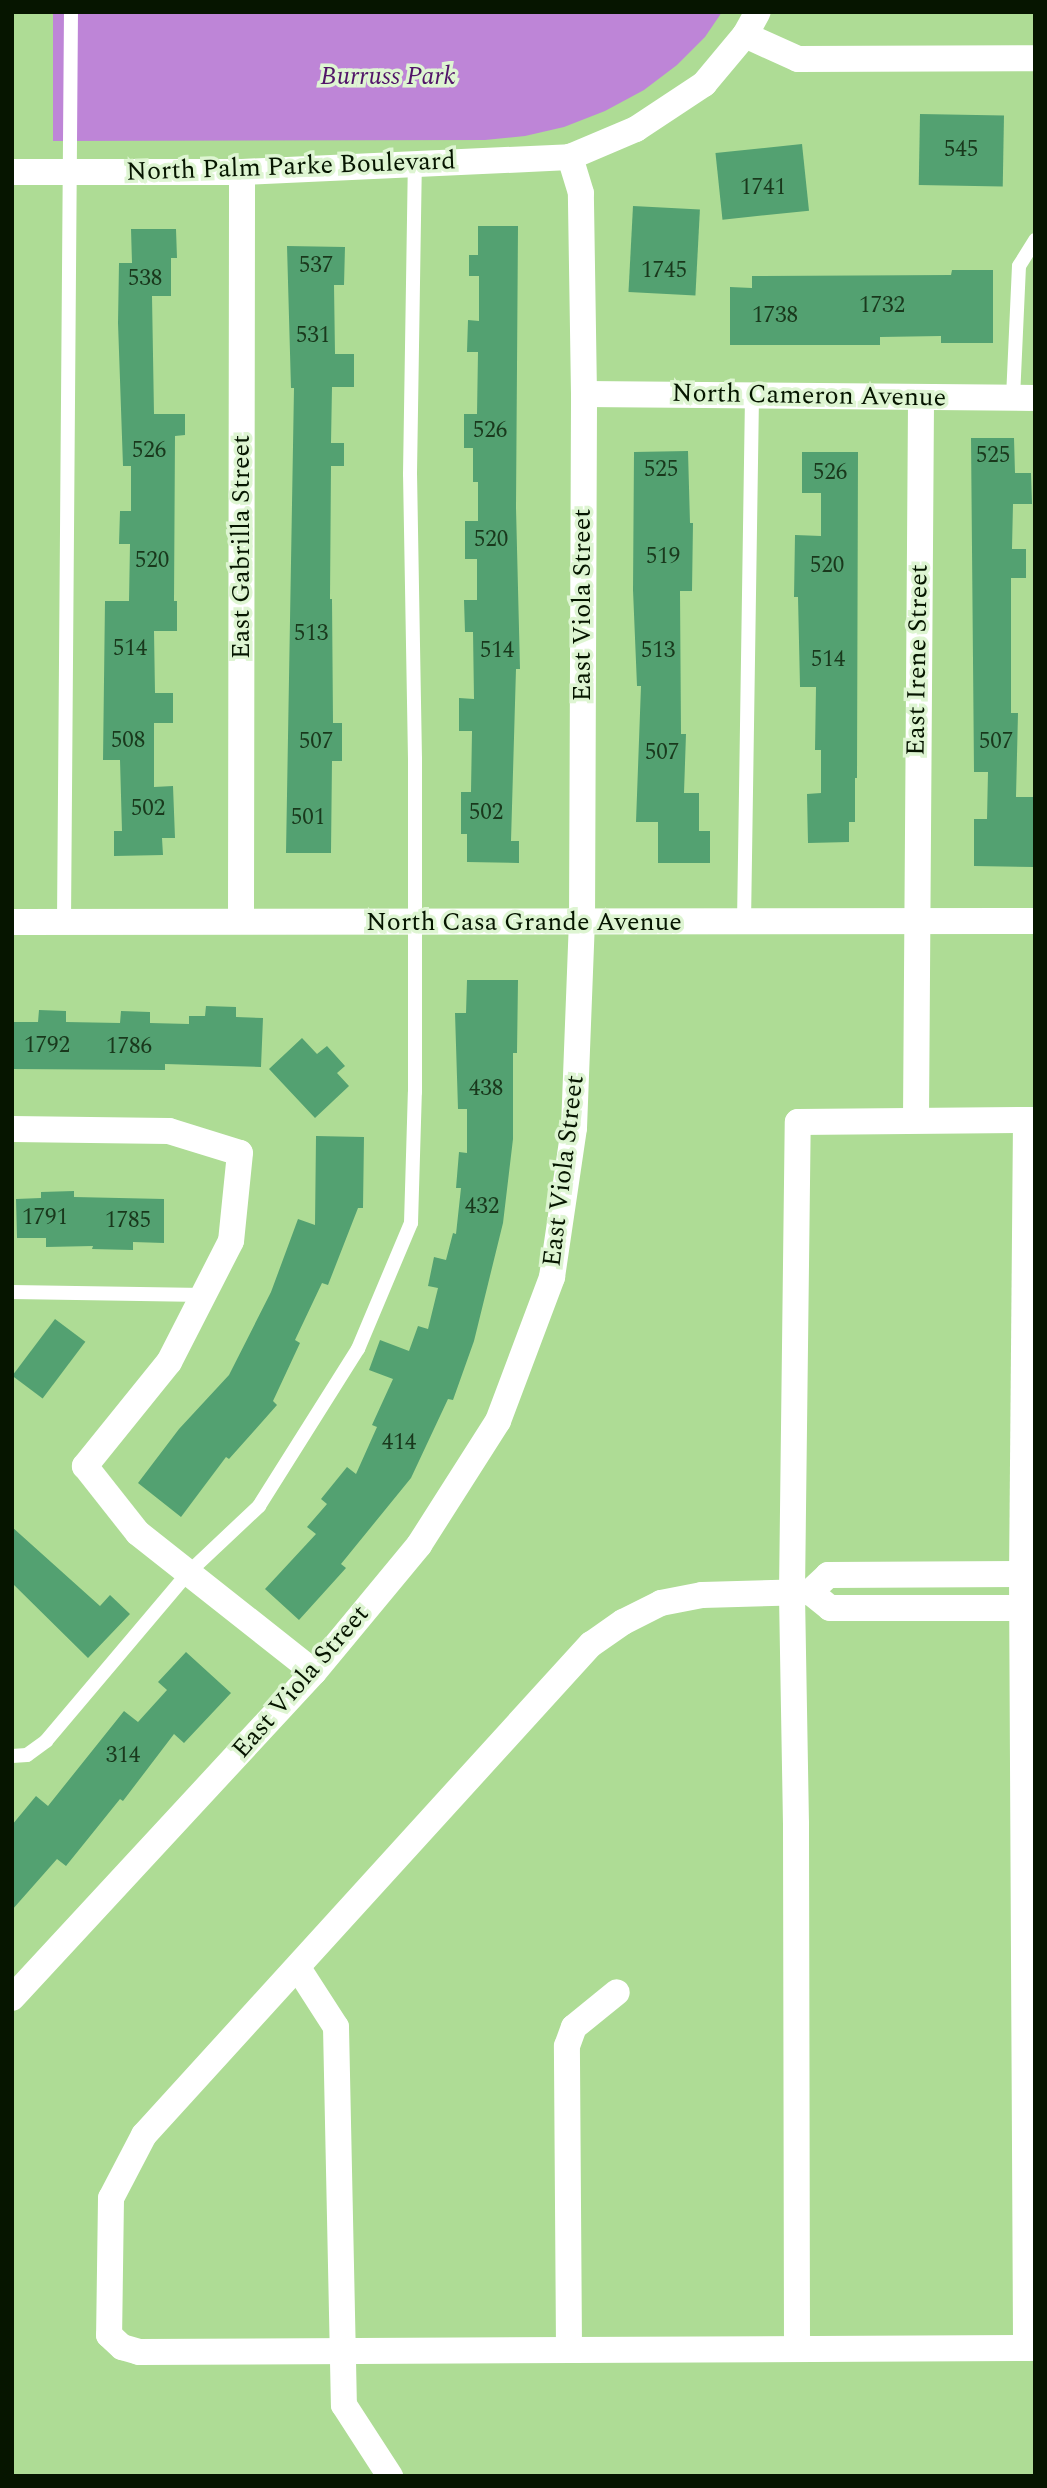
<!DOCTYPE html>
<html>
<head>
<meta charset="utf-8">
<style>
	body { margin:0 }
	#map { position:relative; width:1047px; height:2488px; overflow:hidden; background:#aedc95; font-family:Spectral,serif }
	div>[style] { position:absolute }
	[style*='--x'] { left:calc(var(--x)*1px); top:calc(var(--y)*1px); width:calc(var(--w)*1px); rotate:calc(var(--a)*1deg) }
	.green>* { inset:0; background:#be85d7 }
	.building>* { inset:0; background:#53a171; transform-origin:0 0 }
	.service>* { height:14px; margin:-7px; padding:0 7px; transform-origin:7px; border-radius:7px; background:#fff }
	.minor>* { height:26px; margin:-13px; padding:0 13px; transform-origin:13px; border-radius:13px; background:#fff }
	span { translate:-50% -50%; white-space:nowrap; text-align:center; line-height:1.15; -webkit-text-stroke:7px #def5d2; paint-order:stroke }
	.number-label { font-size:23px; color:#19381c }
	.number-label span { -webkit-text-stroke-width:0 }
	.park-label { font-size:26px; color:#511468; font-style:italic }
	.street-label { font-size:26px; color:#061500 }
	.frame { position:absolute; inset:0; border:14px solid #061500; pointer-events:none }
</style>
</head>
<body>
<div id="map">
	<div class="green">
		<div style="clip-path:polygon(53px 12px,722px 12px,705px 37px,677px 65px,644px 90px,605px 111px,564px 127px,525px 136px,485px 140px,53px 141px)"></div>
	</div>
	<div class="building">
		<div style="left:920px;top:114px;width:84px;height:71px;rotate:1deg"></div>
		<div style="left:802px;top:144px;width:67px;height:87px;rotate:84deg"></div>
		<div style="left:633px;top:206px;width:67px;height:86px;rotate:3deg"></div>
		<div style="clip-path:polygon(478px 226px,518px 226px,516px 508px,520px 669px,516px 669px,511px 841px,519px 841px,519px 863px,467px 862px,467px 834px,461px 834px,461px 792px,471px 792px,472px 731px,459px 731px,459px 698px,474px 699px,473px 632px,465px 632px,464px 600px,477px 600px,477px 559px,465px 559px,465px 521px,478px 521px,478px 482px,473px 482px,473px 448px,464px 448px,464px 414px,477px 414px,478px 352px,467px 352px,468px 320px,479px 321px,479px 276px,469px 276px,469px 255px,478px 255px)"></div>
		<div style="clip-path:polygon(131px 229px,176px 229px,177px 258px,171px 258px,171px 296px,152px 296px,154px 414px,185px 414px,185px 435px,175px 436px,174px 601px,177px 601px,177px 631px,154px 631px,155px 693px,173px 693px,173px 723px,154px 723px,154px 787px,173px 786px,175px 838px,162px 838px,163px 855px,114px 856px,114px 831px,122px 831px,120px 760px,103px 760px,105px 601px,129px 601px,130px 544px,119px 544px,120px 511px,131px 511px,131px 466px,123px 466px,118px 323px,119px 263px,132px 263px)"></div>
		<div style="clip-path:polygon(287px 246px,345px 247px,344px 285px,334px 285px,335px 354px,354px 354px,354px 387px,332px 387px,331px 443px,344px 443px,344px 466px,331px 466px,330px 599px,332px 599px,333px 723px,342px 723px,342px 761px,332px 761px,331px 853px,286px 853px,294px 388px,291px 388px)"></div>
		<div style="clip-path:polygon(952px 270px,993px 270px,993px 343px,941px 343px,941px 336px,880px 337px,880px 345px,730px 345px,730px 287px,752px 288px,752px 276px,951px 275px)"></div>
		<div style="clip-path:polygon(971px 438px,1014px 438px,1015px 473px,1031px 473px,1032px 504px,1013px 504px,1012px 549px,1026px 549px,1026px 578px,1011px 578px,1011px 713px,1018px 713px,1016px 797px,1035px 797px,1034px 867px,974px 866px,974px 819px,987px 819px,988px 772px,974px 772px)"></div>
		<div style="clip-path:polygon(688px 451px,690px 523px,693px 523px,692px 591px,680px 591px,681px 734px,686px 734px,684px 793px,699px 793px,699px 831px,710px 831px,710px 863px,658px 863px,658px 822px,636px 822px,641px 686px,637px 686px,633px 590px,634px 452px)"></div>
		<div style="clip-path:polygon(802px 452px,858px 452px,857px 778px,855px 778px,855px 822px,849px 822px,849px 842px,808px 843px,807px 794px,821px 793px,821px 750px,815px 750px,816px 687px,800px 687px,798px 597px,794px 597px,795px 535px,821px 536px,821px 493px,802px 493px)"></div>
		<div style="clip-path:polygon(467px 980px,518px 980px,517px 1053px,513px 1053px,513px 1139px,503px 1223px,474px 1341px,453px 1400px,448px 1399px,411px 1478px,341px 1564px,346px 1568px,299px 1620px,265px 1589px,316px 1534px,307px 1527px,327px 1504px,321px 1499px,347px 1467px,356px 1474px,377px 1427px,372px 1425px,393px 1379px,369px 1370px,380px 1340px,409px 1351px,418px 1326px,428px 1329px,438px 1288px,428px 1286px,434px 1257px,446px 1260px,453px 1233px,456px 1234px,461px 1188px,456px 1188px,459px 1152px,467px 1153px,467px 1109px,458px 1109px,455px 1013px,466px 1013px)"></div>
		<div style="clip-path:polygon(206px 1006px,236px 1007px,236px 1017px,263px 1018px,261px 1067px,165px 1064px,165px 1070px,12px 1069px,12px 1022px,38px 1022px,39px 1010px,66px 1011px,66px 1022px,120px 1023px,121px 1011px,150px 1012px,150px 1023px,189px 1024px,189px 1016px,205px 1016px)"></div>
		<div style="clip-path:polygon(302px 1038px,317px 1054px,327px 1046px,345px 1066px,337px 1073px,349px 1086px,315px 1118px,269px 1069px)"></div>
		<div style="clip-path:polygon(316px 1136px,364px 1137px,363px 1208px,358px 1208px,328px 1285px,322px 1283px,295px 1340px,300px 1343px,273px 1401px,277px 1405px,229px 1459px,226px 1457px,181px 1517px,138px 1483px,179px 1429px,229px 1375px,271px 1292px,298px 1219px,315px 1225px)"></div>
		<div style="clip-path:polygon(74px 1191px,74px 1197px,164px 1199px,164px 1243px,133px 1242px,133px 1250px,92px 1249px,93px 1246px,46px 1247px,46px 1238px,17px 1238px,16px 1199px,41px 1198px,41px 1192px)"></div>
		<div style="left:55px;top:1319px;width:38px;height:71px;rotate:37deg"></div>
		<div style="clip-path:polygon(12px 1527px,100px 1606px,110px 1595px,130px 1614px,88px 1658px,12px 1583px)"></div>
		<div style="clip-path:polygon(186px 1652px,231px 1693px,184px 1743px,174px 1734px,123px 1801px,120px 1799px,66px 1866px,57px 1859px,12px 1910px,12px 1825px,36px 1796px,48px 1806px,124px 1711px,138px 1722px,167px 1690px,158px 1682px)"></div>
	</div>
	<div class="service">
		<div style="--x:1013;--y:398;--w:132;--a:-87.4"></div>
		<div style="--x:1019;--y:266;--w:31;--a:-58"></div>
		<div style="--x:64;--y:922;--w:910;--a:-89.56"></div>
		<div style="--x:744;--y:923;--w:527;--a:-89.13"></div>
		<div style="--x:12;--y:1292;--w:192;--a:0.9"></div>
		<div style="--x:12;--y:1756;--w:15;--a:-4"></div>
		<div style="--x:27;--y:1755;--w:24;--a:-36"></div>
		<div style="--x:46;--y:1741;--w:220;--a:-49.8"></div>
		<div style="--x:188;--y:1573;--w:98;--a:-43.3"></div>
		<div style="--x:259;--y:1506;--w:186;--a:-57.8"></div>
		<div style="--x:358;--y:1349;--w:137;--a:-67.2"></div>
		<div style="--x:411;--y:1223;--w:131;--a:-88.3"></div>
		<div style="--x:415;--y:1092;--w:333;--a:-90"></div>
		<div style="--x:415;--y:759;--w:285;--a:-91"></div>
		<div style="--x:410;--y:474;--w:310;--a:-89.1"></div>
	</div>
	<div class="minor">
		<div style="--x:745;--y:35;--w:58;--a:24.4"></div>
		<div style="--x:798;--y:59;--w:237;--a:-0.2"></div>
		<div style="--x:12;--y:172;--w:230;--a:0"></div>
		<div style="--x:242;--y:172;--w:328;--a:-2.6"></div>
		<div style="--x:570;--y:157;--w:72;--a:-23"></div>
		<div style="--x:636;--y:129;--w:82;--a:-33.5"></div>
		<div style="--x:704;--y:84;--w:64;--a:-50.1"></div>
		<div style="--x:745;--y:35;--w:26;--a:-61"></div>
		<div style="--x:584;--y:394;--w:451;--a:0.5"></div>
		<div style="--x:241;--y:921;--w:749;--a:-89.92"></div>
		<div style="--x:12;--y:922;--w:1023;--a:-0.06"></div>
		<div style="--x:916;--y:1119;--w:721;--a:-89.6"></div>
		<div style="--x:1026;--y:1120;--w:454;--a:90.5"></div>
		<div style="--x:1022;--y:1574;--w:774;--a:89.7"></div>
		<div style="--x:12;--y:1129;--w:157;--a:0.7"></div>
		<div style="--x:169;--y:1131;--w:74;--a:17.2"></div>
		<div style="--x:240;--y:1153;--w:88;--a:95.8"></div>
		<div style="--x:231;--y:1241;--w:136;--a:117.1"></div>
		<div style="--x:169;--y:1362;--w:134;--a:128.9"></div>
		<div style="--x:85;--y:1466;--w:85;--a:51.7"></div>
		<div style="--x:138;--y:1533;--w:224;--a:38.3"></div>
		<div style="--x:810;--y:1592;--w:25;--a:-43"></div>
		<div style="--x:828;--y:1575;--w:207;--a:-0.3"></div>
		<div style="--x:1035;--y:1608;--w:205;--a:180"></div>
		<div style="--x:830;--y:1608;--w:26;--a:-141"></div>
		<div style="--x:810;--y:1592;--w:108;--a:178.4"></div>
		<div style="--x:702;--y:1595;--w:42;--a:169"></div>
		<div style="--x:661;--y:1603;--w:42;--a:153.4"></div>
		<div style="--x:623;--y:1622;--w:39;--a:145"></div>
		<div style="--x:591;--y:1644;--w:664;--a:132.31"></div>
		<div style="--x:144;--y:2135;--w:71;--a:117.6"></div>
		<div style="--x:111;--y:2198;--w:137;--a:90.8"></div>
		<div style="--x:109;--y:2335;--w:18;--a:43"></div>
		<div style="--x:122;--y:2347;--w:18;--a:16"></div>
		<div style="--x:139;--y:2352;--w:896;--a:-0.26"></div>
		<div style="--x:298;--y:1968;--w:70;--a:57.2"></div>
		<div style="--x:336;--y:2027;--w:378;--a:88.8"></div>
		<div style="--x:344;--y:2405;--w:85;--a:57.1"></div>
		<div style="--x:12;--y:1998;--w:444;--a:-47.2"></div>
		<div style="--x:314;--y:1672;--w:165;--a:-50.4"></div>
		<div style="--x:419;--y:1545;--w:147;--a:-57.5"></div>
		<div style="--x:498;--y:1421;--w:154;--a:-69.4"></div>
		<div style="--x:552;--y:1277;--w:151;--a:-81.6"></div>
		<div style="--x:574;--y:1128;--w:204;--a:-87.8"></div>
		<div style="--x:582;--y:924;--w:530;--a:-89.78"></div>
		<div style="--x:584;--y:394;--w:201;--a:-90.9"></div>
		<div style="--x:581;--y:193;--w:38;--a:-107"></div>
		<div style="--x:797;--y:2347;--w:523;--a:-90.11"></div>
		<div style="--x:796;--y:1824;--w:232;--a:-91"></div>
		<div style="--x:792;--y:1592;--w:470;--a:-89.3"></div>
		<div style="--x:798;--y:1122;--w:237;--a:-0.5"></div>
		<div style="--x:569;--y:2348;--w:302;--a:-90.4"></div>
		<div style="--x:567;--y:2046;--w:20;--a:-70"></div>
		<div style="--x:574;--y:2027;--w:55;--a:-39.1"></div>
	</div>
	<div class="number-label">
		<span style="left:961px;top:150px">545</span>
		<span style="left:763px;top:188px">1741</span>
		<span style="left:316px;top:266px">537</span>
		<span style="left:664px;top:271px">1745</span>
		<span style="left:145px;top:279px">538</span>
		<span style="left:882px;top:306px">1732</span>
		<span style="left:775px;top:316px">1738</span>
		<span style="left:313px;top:336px">531</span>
		<span style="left:490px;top:431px">526</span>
		<span style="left:149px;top:451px">526</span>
		<span style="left:993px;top:456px">525</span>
		<span style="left:661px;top:470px">525</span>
		<span style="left:830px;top:473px">526</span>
		<span style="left:491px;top:540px">520</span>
		<span style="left:663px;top:557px">519</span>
		<span style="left:152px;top:561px">520</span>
		<span style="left:827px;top:566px">520</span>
		<span style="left:311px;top:634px">513</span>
		<span style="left:130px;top:649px">514</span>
		<span style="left:497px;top:651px">514</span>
		<span style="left:658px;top:651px">513</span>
		<span style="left:828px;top:660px">514</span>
		<span style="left:128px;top:741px">508</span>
		<span style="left:316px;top:742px">507</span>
		<span style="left:996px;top:742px">507</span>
		<span style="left:662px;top:753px">507</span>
		<span style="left:148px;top:809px">502</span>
		<span style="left:486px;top:813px">502</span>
		<span style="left:308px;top:818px">501</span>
		<span style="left:47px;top:1046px">1792</span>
		<span style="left:129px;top:1047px">1786</span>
		<span style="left:486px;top:1089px">438</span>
		<span style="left:482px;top:1207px">432</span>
		<span style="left:45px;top:1218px">1791</span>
		<span style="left:128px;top:1221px">1785</span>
		<span style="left:399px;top:1443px">414</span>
		<span style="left:123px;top:1756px">314</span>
	</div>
	<div class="park-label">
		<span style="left:388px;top:77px">Burruss Park</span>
	</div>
	<div class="street-label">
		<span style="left:291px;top:167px;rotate:-2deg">North Palm Parke Boulevard</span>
		<span style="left:809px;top:396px;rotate:1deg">North Cameron Avenue</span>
		<span style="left:242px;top:547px;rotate:-90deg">East Gabrilla Street</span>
		<span style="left:583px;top:605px;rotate:-90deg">East Viola Street</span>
		<span style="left:918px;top:660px;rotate:-89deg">East Irene Street</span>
		<span style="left:524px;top:923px">North Casa Grande Avenue</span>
		<span style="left:564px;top:1171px;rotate:-83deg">East Viola Street</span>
		<span style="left:301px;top:1682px;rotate:-49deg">East Viola Street</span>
	</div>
	<div class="frame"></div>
</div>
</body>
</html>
